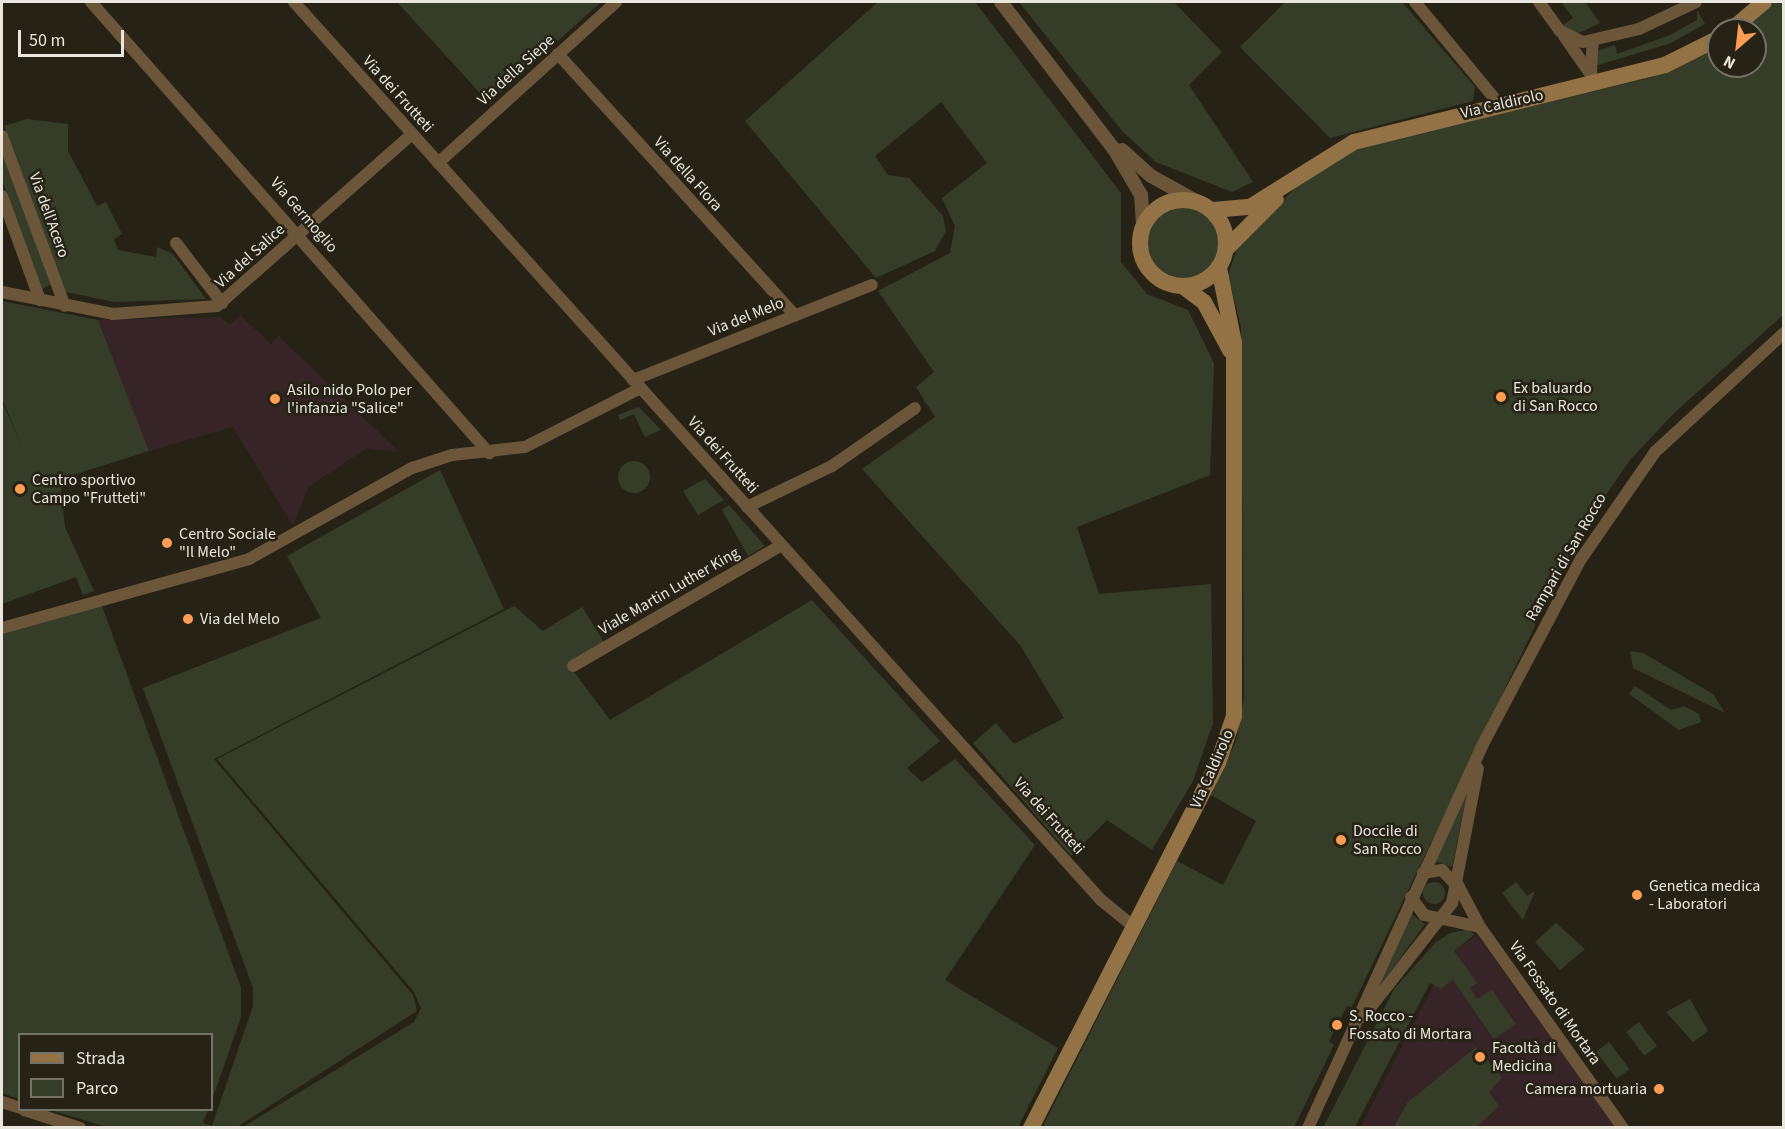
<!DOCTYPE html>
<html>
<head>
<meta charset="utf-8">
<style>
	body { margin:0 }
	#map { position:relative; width:1785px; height:1129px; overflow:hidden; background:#262316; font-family:"Source Sans 3",sans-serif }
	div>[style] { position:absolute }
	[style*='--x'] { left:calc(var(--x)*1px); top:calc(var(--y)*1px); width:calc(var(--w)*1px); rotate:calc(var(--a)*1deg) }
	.education>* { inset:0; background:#372426 }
	.green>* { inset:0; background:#353d29; transform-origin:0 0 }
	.round { border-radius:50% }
	.minor>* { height:12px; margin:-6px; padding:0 6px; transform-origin:6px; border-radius:6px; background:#6b563a }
	.tertiary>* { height:14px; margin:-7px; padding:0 7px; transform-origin:7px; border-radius:7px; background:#6b563a }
	.secondary>* { height:16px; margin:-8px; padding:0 8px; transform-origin:8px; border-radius:8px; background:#937245 }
	.secondary>.ring { margin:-8px; padding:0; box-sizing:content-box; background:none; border:16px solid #937245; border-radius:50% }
	.dots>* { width:16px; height:16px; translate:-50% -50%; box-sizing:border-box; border:3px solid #262316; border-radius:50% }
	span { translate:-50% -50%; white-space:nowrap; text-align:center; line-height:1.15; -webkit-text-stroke:5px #262316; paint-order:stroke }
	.street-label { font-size:16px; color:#e8e6dd }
	.poi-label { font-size:16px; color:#e8e6dd }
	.left { translate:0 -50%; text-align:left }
	.right { translate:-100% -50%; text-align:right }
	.frame { position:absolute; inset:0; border:3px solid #e8e6dd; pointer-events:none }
	.legend { position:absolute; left:18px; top:1033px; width:195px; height:78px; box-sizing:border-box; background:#262316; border:2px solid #747166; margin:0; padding:8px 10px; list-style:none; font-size:18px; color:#e8e6dd }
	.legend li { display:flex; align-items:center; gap:12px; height:30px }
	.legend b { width:30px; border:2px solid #747166 }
	.north { position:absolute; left:1707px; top:18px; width:60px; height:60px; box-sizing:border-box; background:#262316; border:2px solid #747166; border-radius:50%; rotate:208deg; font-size:16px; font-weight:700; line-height:24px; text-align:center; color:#e8e6dd }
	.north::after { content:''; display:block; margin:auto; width:21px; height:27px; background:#fc9d53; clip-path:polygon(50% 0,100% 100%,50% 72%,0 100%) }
	.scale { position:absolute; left:18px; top:30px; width:106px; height:27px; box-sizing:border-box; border:3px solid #e8e6dd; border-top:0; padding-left:8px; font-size:18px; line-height:21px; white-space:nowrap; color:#e8e6dd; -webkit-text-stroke:4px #262316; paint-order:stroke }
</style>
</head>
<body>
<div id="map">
	<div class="education">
		<div style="clip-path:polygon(240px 315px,271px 344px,279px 336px,399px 452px,367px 448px,308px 487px,293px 526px,233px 427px,149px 451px,98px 320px,221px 317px,230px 325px)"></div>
		<div style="clip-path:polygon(1477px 935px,1615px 1127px,1360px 1128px,1433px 986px,1456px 950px)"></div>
	</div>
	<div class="green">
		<div style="clip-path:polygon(397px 2px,601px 2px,489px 103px)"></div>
		<div style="clip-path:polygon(878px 2px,975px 2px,1121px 193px,1121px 262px,1147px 294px,1188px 310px,1214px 363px,1210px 475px,1077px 527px,1099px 594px,1211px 584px,1213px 723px,1193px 781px,1152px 850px,1107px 820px,1071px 856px,973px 743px,996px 723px,1014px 744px,1064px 718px,1020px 645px,862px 469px,935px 417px,916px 387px,934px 372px,878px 291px,950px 253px,955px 226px,942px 198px,987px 163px,941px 102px,875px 156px,888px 175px,909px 178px,943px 216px,946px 231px,935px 251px,876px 278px,745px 121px)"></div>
		<div style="clip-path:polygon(1019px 2px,1174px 2px,1222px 52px,1189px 85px,1253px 182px,1232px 192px,1156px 162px,1122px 131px)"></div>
		<div style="clip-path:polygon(1285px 2px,1402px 2px,1475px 87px,1473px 101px,1330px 138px,1240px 47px)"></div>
		<div style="clip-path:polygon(1561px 2px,1585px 2px,1600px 23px,1573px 36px,1563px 25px,1573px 18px)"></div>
		<div style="clip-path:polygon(1772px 2px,1783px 2px,1783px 315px,1673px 414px,1630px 460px,1580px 532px,1352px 1007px,1347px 1006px,1329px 1041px,1334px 1045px,1294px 1127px,1042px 1128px,1177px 861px,1223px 885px,1256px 821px,1211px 795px,1236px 741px,1244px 698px,1241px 327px,1228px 275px,1238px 246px,1300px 183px,1339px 156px,1364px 147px,1653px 77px,1719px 44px,1719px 66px,1755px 66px,1755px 30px,1738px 30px)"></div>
		<div style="clip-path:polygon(1697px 10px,1705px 24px,1671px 43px,1595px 66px,1597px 51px,1615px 45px,1617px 54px,1670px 35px,1697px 20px)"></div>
		<div style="clip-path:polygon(27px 119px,68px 124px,68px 151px,97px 206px,106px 202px,122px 234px,114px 239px,118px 250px,156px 257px,157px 247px,173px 254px,206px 299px,115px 302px,66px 292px,4px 126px)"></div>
		<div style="clip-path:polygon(2px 150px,52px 284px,42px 289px,2px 180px)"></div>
		<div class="round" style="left:1147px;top:207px;width:72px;height:72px"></div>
		<div style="clip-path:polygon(2px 301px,98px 320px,149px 451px,60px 479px,65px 527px,94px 591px,83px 595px,76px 577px,2px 604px,2px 401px,22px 447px,2px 398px)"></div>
		<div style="clip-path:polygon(639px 407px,661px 430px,645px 437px,634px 414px,620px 420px,618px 415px)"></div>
		<div class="round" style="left:618px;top:461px;width:32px;height:32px"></div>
		<div style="clip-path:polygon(440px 470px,504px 609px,214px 759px,413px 995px,417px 1011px,237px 1127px,107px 1127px,51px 1110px,208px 1110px,203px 1123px,212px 1126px,253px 1006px,253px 988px,143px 688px,321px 618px,287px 556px)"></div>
		<div style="clip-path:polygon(705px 479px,724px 500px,698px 515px,683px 491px)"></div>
		<div style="clip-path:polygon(729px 505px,765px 546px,748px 556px,722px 510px)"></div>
		<div style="clip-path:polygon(812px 600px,940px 741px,907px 768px,922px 782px,955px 759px,1035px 845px,945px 980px,1058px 1048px,1018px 1127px,243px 1127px,414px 1022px,421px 1008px,414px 992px,217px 759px,514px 606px,543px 631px,582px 607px,604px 642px,568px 664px,610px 720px)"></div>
		<div style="clip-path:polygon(102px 606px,241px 988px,241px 1017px,212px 1100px,212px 1034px,20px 1034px,19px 1099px,2px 1093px,2px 634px)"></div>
		<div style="clip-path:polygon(1630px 651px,1643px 653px,1713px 694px,1725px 713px,1633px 668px)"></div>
		<div style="clip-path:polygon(1635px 686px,1671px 710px,1684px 706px,1699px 714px,1701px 722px,1679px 730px,1629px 694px)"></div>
		<div style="clip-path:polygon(1467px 793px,1452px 867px,1434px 861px)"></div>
		<div class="round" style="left:1423px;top:882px;width:22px;height:22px"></div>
		<div style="clip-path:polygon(1516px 882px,1527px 896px,1535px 891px,1523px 920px,1502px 893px)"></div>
		<div style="clip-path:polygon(1410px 913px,1425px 924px,1373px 996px)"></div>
		<div style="clip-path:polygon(1556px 923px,1585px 949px,1560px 970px,1535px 942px)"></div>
		<div style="clip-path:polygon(1470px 929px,1474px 935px,1454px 951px,1477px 983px,1470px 988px,1477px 999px,1492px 990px,1516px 1024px,1494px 1039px,1453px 980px,1441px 989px,1430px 983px,1355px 1127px,1323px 1128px,1394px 989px,1435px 943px,1450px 933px)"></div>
		<div style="clip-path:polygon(1690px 999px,1708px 1031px,1693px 1042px,1666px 1012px)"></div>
		<div style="left:1639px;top:1022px;width:30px;height:16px;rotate:53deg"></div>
		<div style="left:1609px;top:1042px;width:34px;height:16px;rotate:53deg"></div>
		<div style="clip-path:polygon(1476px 1047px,1502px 1078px,1489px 1092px,1499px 1106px,1477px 1127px,1394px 1127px,1407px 1103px)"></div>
	</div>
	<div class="minor">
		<div style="--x:91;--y:2;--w:602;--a:48.57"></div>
		<div style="--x:294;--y:2;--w:1207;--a:48.06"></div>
		<div style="--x:1101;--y:900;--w:41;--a:39.1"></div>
		<div style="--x:1415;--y:2;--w:134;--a:50.5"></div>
		<div style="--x:1539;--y:2;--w:36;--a:54"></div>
		<div style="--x:1560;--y:31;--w:25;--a:26"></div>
		<div style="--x:1583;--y:42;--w:57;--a:-13.1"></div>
		<div style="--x:1639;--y:29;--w:63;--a:-25.3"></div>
		<div style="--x:1564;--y:36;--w:56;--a:55.2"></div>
		<div style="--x:558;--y:54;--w:353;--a:47.8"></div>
		<div style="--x:1591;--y:73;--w:33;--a:-87"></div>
		<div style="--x:2;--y:136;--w:181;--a:69.7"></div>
		<div style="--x:438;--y:163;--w:240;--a:-42.1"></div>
		<div style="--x:2;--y:196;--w:111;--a:69.9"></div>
		<div style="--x:176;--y:243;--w:76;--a:52.5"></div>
		<div style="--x:2;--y:292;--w:113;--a:11.2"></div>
		<div style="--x:113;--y:314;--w:104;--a:-4.4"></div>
		<div style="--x:217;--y:306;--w:260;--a:-41.4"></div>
		<div style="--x:633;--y:380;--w:257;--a:-21.7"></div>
		<div style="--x:747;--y:507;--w:94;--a:-25.8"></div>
		<div style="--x:832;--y:466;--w:101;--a:-34.9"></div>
		<div style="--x:2;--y:628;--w:256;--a:-15.6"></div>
		<div style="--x:249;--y:559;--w:187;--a:-29.2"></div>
		<div style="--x:412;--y:468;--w:42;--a:-18"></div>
		<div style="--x:452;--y:455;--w:73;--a:-6.3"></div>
		<div style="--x:525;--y:447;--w:130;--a:-27"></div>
		<div style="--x:573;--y:666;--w:241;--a:-30.1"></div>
		<div style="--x:1423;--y:873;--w:19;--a:-9"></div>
		<div style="--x:1442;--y:870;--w:22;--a:47"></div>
		<div style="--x:1458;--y:885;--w:47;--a:62.4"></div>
		<div style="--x:1480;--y:927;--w:247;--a:54.6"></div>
		<div style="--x:1411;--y:897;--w:22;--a:54"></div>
		<div style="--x:1424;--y:915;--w:57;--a:12.1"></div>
		<div style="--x:1363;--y:1017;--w:145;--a:-52"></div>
		<div style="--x:1452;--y:903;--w:137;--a:-79.1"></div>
		<div style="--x:2;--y:1102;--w:19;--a:18"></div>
		<div style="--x:24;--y:1110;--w:59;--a:17.8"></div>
		<div style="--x:1308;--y:1128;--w:422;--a:-65.5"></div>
		<div style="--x:1483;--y:744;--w:209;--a:-62.1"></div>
		<div style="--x:1581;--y:559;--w:130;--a:-55.3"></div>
		<div style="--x:1655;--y:452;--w:176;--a:-42.7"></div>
	</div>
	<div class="tertiary">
		<div style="--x:1001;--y:2;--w:185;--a:52.5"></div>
		<div style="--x:1114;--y:149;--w:53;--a:59.6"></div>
		<div style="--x:1141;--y:195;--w:30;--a:86"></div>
		<div style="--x:1122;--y:150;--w:39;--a:42"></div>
		<div style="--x:1151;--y:176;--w:49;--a:29.2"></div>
	</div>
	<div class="secondary">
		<div style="--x:1731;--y:30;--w:43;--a:-40.3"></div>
		<div class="ring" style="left:1140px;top:200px;width:70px;height:70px"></div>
		<div style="--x:1213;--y:210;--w:37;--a:-5"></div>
		<div style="--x:1250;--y:207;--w:123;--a:-32"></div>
		<div style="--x:1354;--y:142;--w:320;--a:-13.9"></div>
		<div style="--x:1665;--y:65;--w:60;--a:-26.6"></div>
		<div style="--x:1227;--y:248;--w:69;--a:-45"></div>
		<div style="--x:1184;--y:287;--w:25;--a:37"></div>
		<div style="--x:1204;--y:302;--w:55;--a:61.6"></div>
		<div style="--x:1031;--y:1128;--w:410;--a:-62.9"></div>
		<div style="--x:1218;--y:763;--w:50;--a:-71.2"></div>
		<div style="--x:1234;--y:716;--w:373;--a:-90"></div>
		<div style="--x:1234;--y:343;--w:76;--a:-101.3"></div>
	</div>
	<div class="dots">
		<div style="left:1501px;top:397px;background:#fc9d53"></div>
		<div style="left:275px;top:399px;background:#fc9d53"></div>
		<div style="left:20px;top:489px;background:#fc9d53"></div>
		<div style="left:167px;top:543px;background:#fc9d53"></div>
		<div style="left:188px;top:619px;background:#fc9d53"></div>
		<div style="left:1341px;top:840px;background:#fc9d53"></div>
		<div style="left:1637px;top:895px;background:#fc9d53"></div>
		<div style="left:1337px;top:1025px;background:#fc9d53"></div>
		<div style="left:1480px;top:1057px;background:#fc9d53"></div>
		<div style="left:1659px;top:1089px;background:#fc9d53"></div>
	</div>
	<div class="street-label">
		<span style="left:516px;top:70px;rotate:-42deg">Via della Siepe</span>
		<span style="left:398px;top:94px;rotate:48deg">Via dei Frutteti</span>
		<span style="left:1502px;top:104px;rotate:-13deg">Via Caldirolo</span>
		<span style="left:688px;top:174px;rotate:48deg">Via della Flora</span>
		<span style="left:49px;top:215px;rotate:70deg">Via dell'Acero</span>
		<span style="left:304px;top:215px;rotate:49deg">Via Germoglio</span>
		<span style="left:250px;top:256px;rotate:-42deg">Via del Salice</span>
		<span style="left:746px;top:317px;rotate:-22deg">Via del Melo</span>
		<span style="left:723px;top:455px;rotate:48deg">Via dei Frutteti</span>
		<span style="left:1566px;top:557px;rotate:-60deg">Rampari di San Rocco</span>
		<span style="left:669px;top:591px;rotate:-30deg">Viale Martin Luther King</span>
		<span style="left:1212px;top:769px;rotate:-66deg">Via Caldirolo</span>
		<span style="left:1049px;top:816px;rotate:48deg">Via dei Frutteti</span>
		<span style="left:1555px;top:1003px;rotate:55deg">Via Fossato di Mortara</span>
	</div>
	<div class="poi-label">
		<span class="left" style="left:1513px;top:397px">Ex baluardo<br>di San Rocco</span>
		<span class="left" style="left:287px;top:399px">Asilo nido Polo per<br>l'infanzia "Salice"</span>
		<span class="left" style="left:32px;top:489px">Centro sportivo<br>Campo "Frutteti"</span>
		<span class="left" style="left:179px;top:543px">Centro Sociale<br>"Il Melo"</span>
		<span class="left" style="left:200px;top:619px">Via del Melo</span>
		<span class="left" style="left:1353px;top:840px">Doccile di<br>San Rocco</span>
		<span class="left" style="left:1649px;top:895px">Genetica medica<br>- Laboratori</span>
		<span class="left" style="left:1349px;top:1025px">S. Rocco -<br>Fossato di Mortara</span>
		<span class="left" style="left:1492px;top:1057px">Facoltà di<br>Medicina</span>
		<span class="right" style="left:1647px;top:1089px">Camera mortuaria</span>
	</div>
	<div class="frame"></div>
	<ul class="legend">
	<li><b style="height:8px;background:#937245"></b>Strada</li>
	<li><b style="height:16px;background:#353d29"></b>Parco</li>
	</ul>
	<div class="north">N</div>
	<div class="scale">50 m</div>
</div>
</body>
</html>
